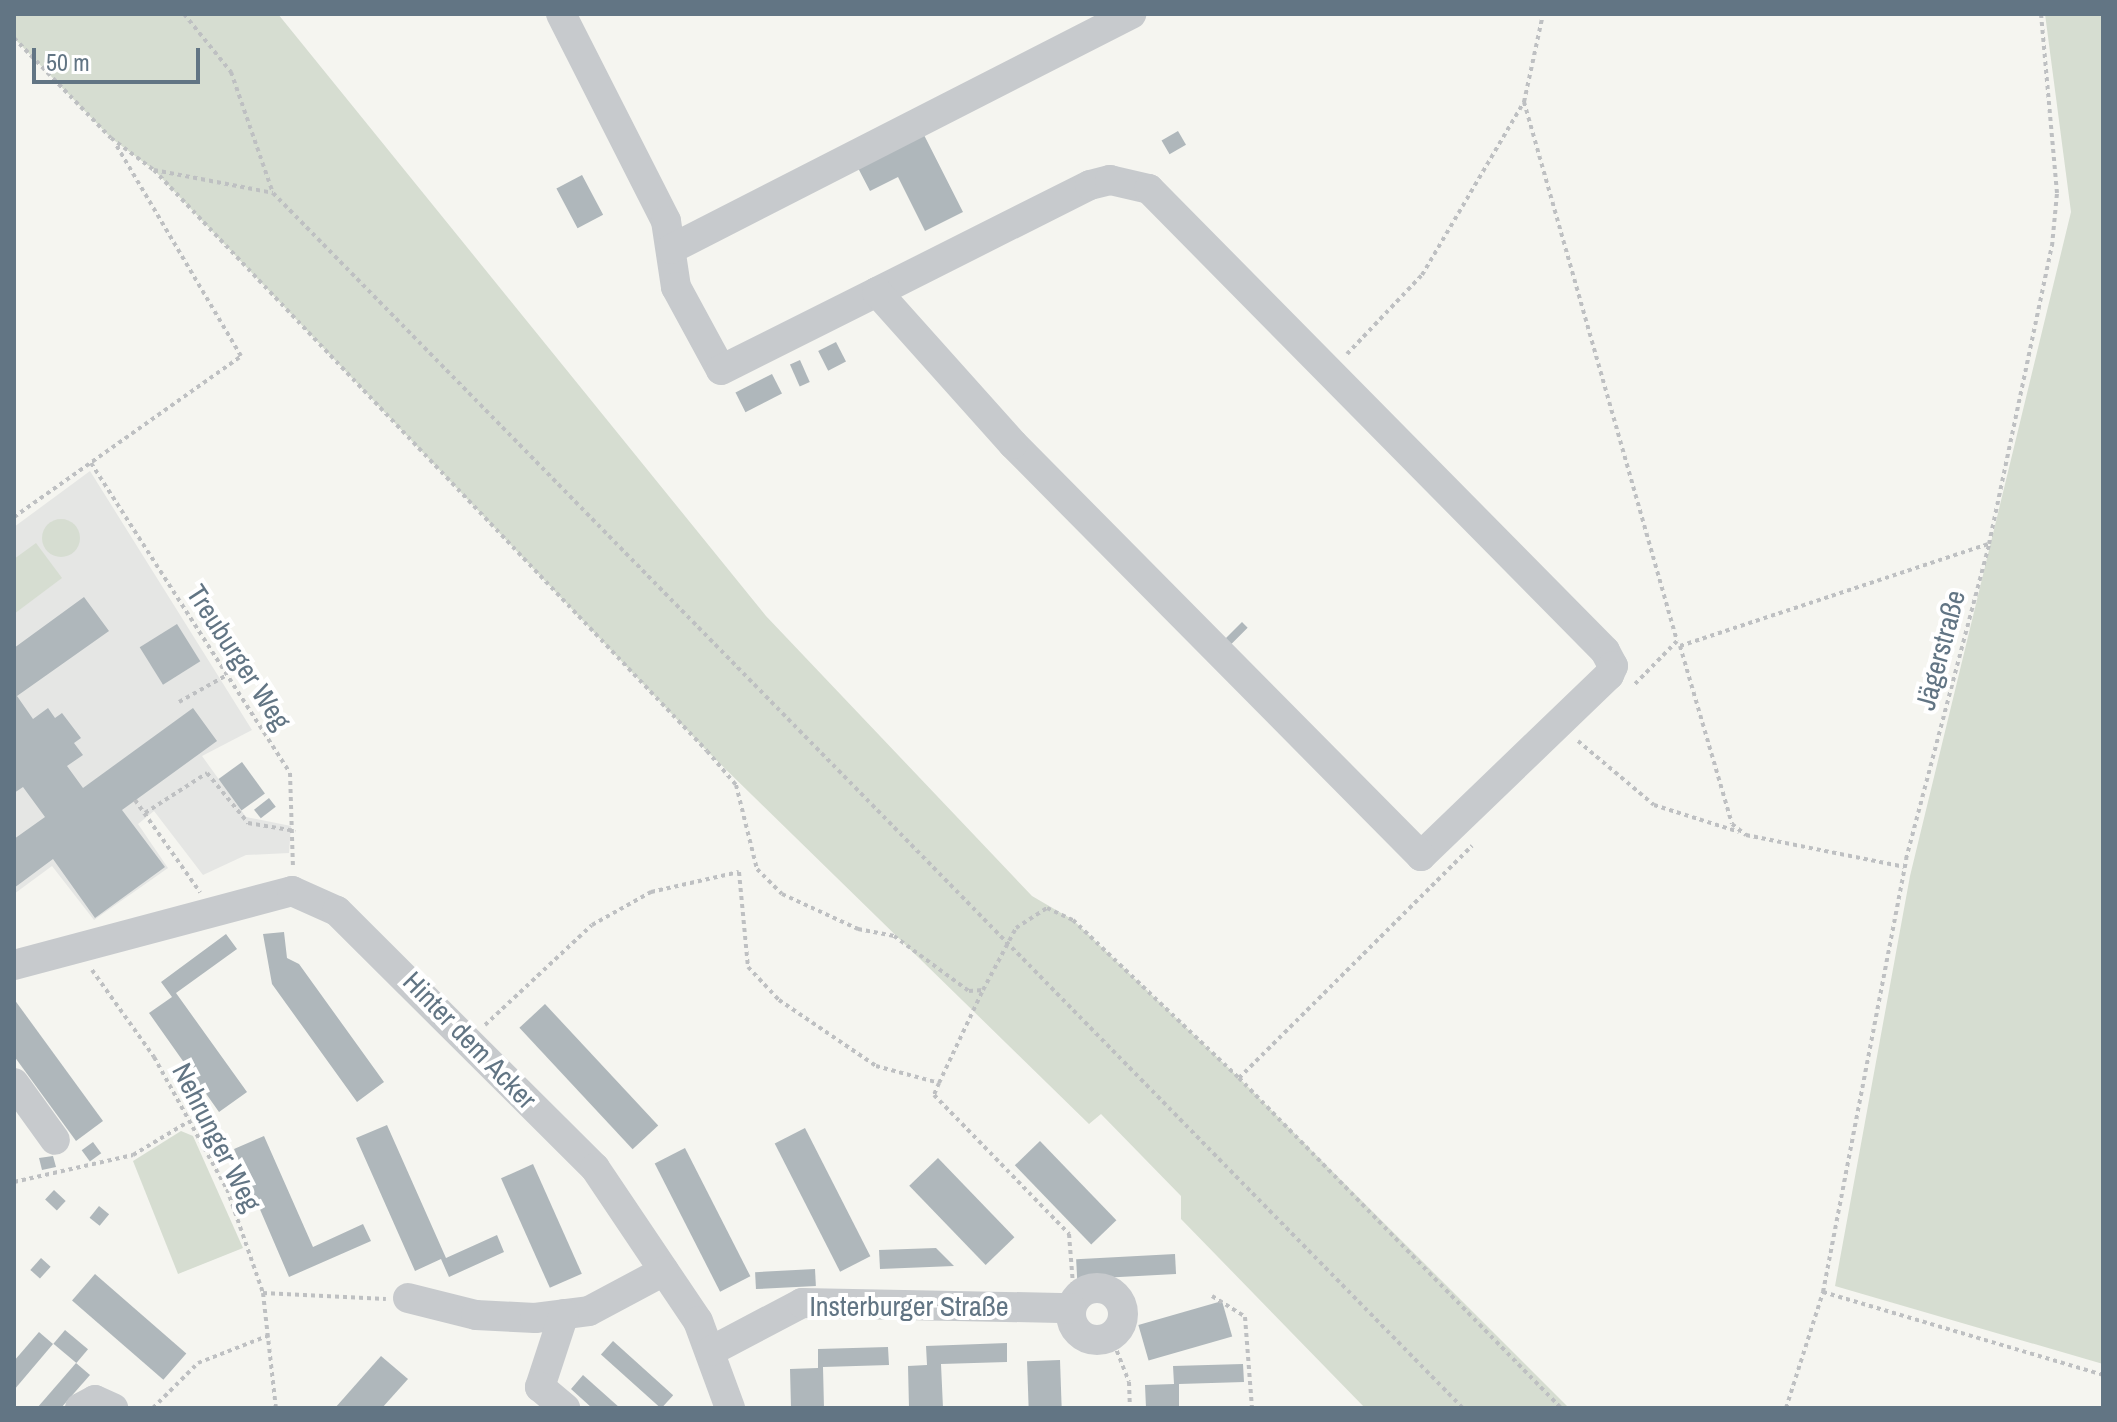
<!DOCTYPE html>
<html>
<head>
<meta charset="utf-8">
<style>
	body { margin:0 }
	#map { position:relative; width:2117px; height:1422px; overflow:hidden; background:#f5f5f0; font-family:"Archivo Narrow",sans-serif }
	div>[style] { position:absolute }
	[style*='--x'] { left:calc(var(--x)*1px); top:calc(var(--y)*1px); width:calc(var(--w)*1px); rotate:calc(var(--a)*1deg) }
	.built>* { inset:0; background:#e5e6e4 }
	.green>* { inset:0; background:#d6ddd1 }
	.round { border-radius:50% }
	.building>* { inset:0; background:#afb7bb; transform-origin:0 0 }
	.path>* { height:4px; margin-top:-2px; transform-origin:0; background:repeating-linear-gradient(90deg,#bec0c2 0 4px,transparent 0 8px) }
	.minor>* { height:30px; margin:-15px; padding:0 15px; transform-origin:15px; border-radius:15px; background:#c7cacd }
	.minor>.ring { margin:-15px; padding:0; box-sizing:content-box; background:none; border:30px solid #c7cacd; border-radius:50% }
	span { translate:-50% -50%; white-space:nowrap; text-align:center; line-height:1.15; -webkit-text-stroke:8px #fff; paint-order:stroke }
	.street-label { font-size:28px; color:#627584 }
	.frame { position:absolute; inset:0; border:16px solid #627584; pointer-events:none }
	.scale { position:absolute; left:32px; top:48px; width:168px; height:36px; box-sizing:border-box; border:4px solid #627584; border-top:0; padding-left:10px; font-size:24px; line-height:28px; white-space:nowrap; color:#627584; -webkit-text-stroke:6px #fff; paint-order:stroke }
</style>
</head>
<body>
<div id="map">
	<div class="built">
		<div style="clip-path:polygon(90px 471px,252px 730px,202px 756px,246px 817px,291px 826px,289px 853px,246px 855px,203px 875px,154px 811px,138px 824px,168px 868px,94px 920px,52px 866px,14px 894px,14px 527px)"></div>
	</div>
	<div class="green">
		<div style="clip-path:polygon(14px 14px,278px 14px,766px 616px,1032px 896px,1073px 920px,1239px 1078px,1569px 1408px,1365px 1408px,1181px 1219px,1181px 1196px,1101px 1114px,1089px 1124px,707px 751px,154px 170px,111px 138px,14px 38px)"></div>
		<div style="clip-path:polygon(2045px 14px,2103px 14px,2103px 1364px,1835px 1286px,1910px 876px,2071px 212px)"></div>
		<div class="round" style="left:42px;top:519px;width:38px;height:38px"></div>
		<div style="clip-path:polygon(36px 543px,62px 578px,14px 614px,14px 559px)"></div>
		<div style="clip-path:polygon(181px 1131px,193px 1136px,243px 1248px,178px 1274px,133px 1161px)"></div>
	</div>
	<div class="building">
		<div style="left:1178px;top:131px;width:16px;height:19px;rotate:60deg"></div>
		<div style="clip-path:polygon(924px 135px,963px 212px,925px 231px,898px 177px,870px 191px,858px 168px)"></div>
		<div style="left:582px;top:175px;width:45px;height:29px;rotate:62deg"></div>
		<div style="left:836px;top:342px;width:22px;height:20px;rotate:63deg"></div>
		<div style="left:800px;top:360px;width:24px;height:11px;rotate:66deg"></div>
		<div style="left:772px;top:374px;width:22px;height:41px;rotate:63deg"></div>
		<div style="clip-path:polygon(84px 597px,109px 631px,17px 696px,33px 719px,48px 708px,55px 718px,62px 713px,81px 738px,74px 743px,83px 755px,67px 766px,83px 788px,193px 708px,217px 741px,122px 810px,165px 867px,95px 918px,53px 859px,14px 888px,14px 839px,45px 817px,23px 787px,14px 793px,14px 648px)"></div>
		<div style="left:1242px;top:622px;width:8px;height:23px;rotate:45deg"></div>
		<div style="left:177px;top:624px;width:44px;height:44px;rotate:58deg"></div>
		<div style="left:242px;top:762px;width:39px;height:29px;rotate:54deg"></div>
		<div style="left:269px;top:798px;width:11px;height:19px;rotate:52deg"></div>
		<div style="clip-path:polygon(284px 932px,287px 958px,299px 964px,384px 1082px,357px 1102px,272px 984px,263px 934px)"></div>
		<div style="clip-path:polygon(226px 934px,237px 949px,176px 993px,247px 1092px,219px 1112px,149px 1013px,172px 997px,161px 982px)"></div>
		<div style="clip-path:polygon(14px 999px,103px 1121px,76px 1141px,14px 1056px)"></div>
		<div style="left:545px;top:1004px;width:166px;height:35px;rotate:47deg"></div>
		<div style="clip-path:polygon(387px 1125px,446px 1258px,497px 1235px,504px 1252px,449px 1277px,441px 1259px,415px 1271px,356px 1138px)"></div>
		<div style="left:805px;top:1128px;width:144px;height:34px;rotate:63deg"></div>
		<div style="clip-path:polygon(264px 1136px,313px 1247px,363px 1224px,371px 1241px,289px 1277px,234px 1149px)"></div>
		<div style="left:1040px;top:1141px;width:110px;height:35px;rotate:46deg"></div>
		<div style="left:93px;top:1142px;width:14px;height:14px;rotate:54deg"></div>
		<div style="left:685px;top:1148px;width:144px;height:34px;rotate:63deg"></div>
		<div style="clip-path:polygon(53px 1156px,56px 1167px,42px 1170px,39px 1158px)"></div>
		<div style="left:938px;top:1158px;width:110px;height:40px;rotate:46deg"></div>
		<div style="left:533px;top:1164px;width:120px;height:35px;rotate:66deg"></div>
		<div style="left:54px;top:1190px;width:16px;height:13px;rotate:43deg"></div>
		<div style="left:99px;top:1206px;width:13px;height:15px;rotate:39deg"></div>
		<div style="clip-path:polygon(936px 1248px,954px 1266px,880px 1269px,879px 1250px)"></div>
		<div style="left:1175px;top:1254px;width:20px;height:99px;rotate:87deg"></div>
		<div style="left:41px;top:1258px;width:13px;height:16px;rotate:42deg"></div>
		<div style="left:815px;top:1269px;width:17px;height:60px;rotate:87deg"></div>
		<div style="left:95px;top:1274px;width:121px;height:35px;rotate:41deg"></div>
		<div style="left:1222px;top:1301px;width:37px;height:87px;rotate:74deg"></div>
		<div style="left:65px;top:1330px;width:30px;height:18px;rotate:40deg"></div>
		<div style="clip-path:polygon(39px 1332px,53px 1344px,14px 1390px,14px 1361px)"></div>
		<div style="left:613px;top:1341px;width:81px;height:18px;rotate:42deg"></div>
		<div style="clip-path:polygon(1007px 1343px,1007px 1362px,941px 1364px,943px 1408px,909px 1408px,908px 1366px,927px 1365px,926px 1346px)"></div>
		<div style="clip-path:polygon(888px 1347px,889px 1365px,823px 1367px,824px 1408px,791px 1408px,790px 1369px,818px 1368px,818px 1349px)"></div>
		<div style="clip-path:polygon(381px 1356px,408px 1379px,382px 1408px,335px 1408px)"></div>
		<div style="left:1060px;top:1360px;width:48px;height:33px;rotate:88deg"></div>
		<div style="clip-path:polygon(76px 1363px,90px 1375px,61px 1408px,37px 1408px)"></div>
		<div style="clip-path:polygon(1243px 1364px,1244px 1382px,1179px 1384px,1179px 1408px,1146px 1408px,1145px 1385px,1174px 1384px,1173px 1366px)"></div>
		<div style="clip-path:polygon(583px 1375px,620px 1408px,592px 1408px,571px 1389px)"></div>
	</div>
	<div class="path">
		<div style="--x:184;--y:14;--w:75;--a:51"></div>
		<div style="--x:231;--y:72;--w:128;--a:70.9"></div>
		<div style="--x:273;--y:193;--w:1701;--a:45.6"></div>
		<div style="--x:14;--y:38;--w:139;--a:45.9"></div>
		<div style="--x:111;--y:138;--w:54;--a:36.7"></div>
		<div style="--x:154;--y:170;--w:802;--a:46.41"></div>
		<div style="--x:707;--y:751;--w:45;--a:49.5"></div>
		<div style="--x:736;--y:785;--w:87;--a:76"></div>
		<div style="--x:757;--y:869;--w:35;--a:45"></div>
		<div style="--x:782;--y:894;--w:84;--a:24.7"></div>
		<div style="--x:858;--y:929;--w:37;--a:11"></div>
		<div style="--x:894;--y:936;--w:93;--a:36.3"></div>
		<div style="--x:969;--y:991;--w:14;--a:-4"></div>
		<div style="--x:983;--y:990;--w:70;--a:-62"></div>
		<div style="--x:1016;--y:928;--w:37;--a:-33"></div>
		<div style="--x:1047;--y:908;--w:29;--a:25"></div>
		<div style="--x:1073;--y:920;--w:229;--a:43.6"></div>
		<div style="--x:1239;--y:1078;--w:461;--a:45.7"></div>
		<div style="--x:1524;--y:102;--w:560;--a:74.15"></div>
		<div style="--x:1677;--y:641;--w:60;--a:134.3"></div>
		<div style="--x:154;--y:170;--w:121;--a:10.9"></div>
		<div style="--x:1347;--y:354;--w:109;--a:-46.5"></div>
		<div style="--x:1422;--y:275;--w:201;--a:-59.5"></div>
		<div style="--x:1524;--y:102;--w:90;--a:-77.8"></div>
		<div style="--x:91;--y:463;--w:368;--a:57.3"></div>
		<div style="--x:290;--y:773;--w:95;--a:88.2"></div>
		<div style="--x:14;--y:517;--w:278;--a:-35.3"></div>
		<div style="--x:241;--y:356;--w:247;--a:-120.6"></div>
		<div style="--x:1680;--y:646;--w:185;--a:73.7"></div>
		<div style="--x:1732;--y:824;--w:18;--a:38"></div>
		<div style="--x:1746;--y:835;--w:161;--a:11.4"></div>
		<div style="--x:1680;--y:646;--w:325;--a:-18.3"></div>
		<div style="--x:179;--y:702;--w:55;--a:-29.4"></div>
		<div style="--x:1578;--y:741;--w:99;--a:40.1"></div>
		<div style="--x:1654;--y:805;--w:89;--a:17.6"></div>
		<div style="--x:135;--y:800;--w:113;--a:54.8"></div>
		<div style="--x:145;--y:813;--w:74;--a:-32.8"></div>
		<div style="--x:207;--y:773;--w:65;--a:50.6"></div>
		<div style="--x:248;--y:823;--w:48;--a:9.7"></div>
		<div style="--x:92;--y:970;--w:107;--a:54.5"></div>
		<div style="--x:154;--y:1057;--w:151;--a:61.1"></div>
		<div style="--x:227;--y:1189;--w:110;--a:70.9"></div>
		<div style="--x:263;--y:1293;--w:116;--a:83.6"></div>
		<div style="--x:485;--y:1025;--w:146;--a:-43.1"></div>
		<div style="--x:592;--y:925;--w:68;--a:-29.2"></div>
		<div style="--x:651;--y:892;--w:90;--a:-12.8"></div>
		<div style="--x:739;--y:872;--w:95;--a:84.6"></div>
		<div style="--x:748;--y:967;--w:45;--a:46.8"></div>
		<div style="--x:779;--y:1000;--w:117;--a:34.2"></div>
		<div style="--x:876;--y:1066;--w:65;--a:15.1"></div>
		<div style="--x:939;--y:1083;--w:103;--a:-64.7"></div>
		<div style="--x:1239;--y:1078;--w:329;--a:-44.9"></div>
		<div style="--x:939;--y:1083;--w:13;--a:113"></div>
		<div style="--x:934;--y:1095;--w:194;--a:45.8"></div>
		<div style="--x:1069;--y:1234;--w:51;--a:85.5"></div>
		<div style="--x:14;--y:1182;--w:122;--a:-12.8"></div>
		<div style="--x:133;--y:1155;--w:64;--a:-31"></div>
		<div style="--x:1823;--y:1292;--w:292;--a:16.5"></div>
		<div style="--x:263;--y:1293;--w:123;--a:2.8"></div>
		<div style="--x:1212;--y:1296;--w:39;--a:32"></div>
		<div style="--x:1245;--y:1317;--w:91;--a:85.6"></div>
		<div style="--x:1111;--y:1336;--w:49;--a:68.6"></div>
		<div style="--x:1129;--y:1382;--w:26;--a:88"></div>
		<div style="--x:153;--y:1408;--w:64;--a:-45"></div>
		<div style="--x:198;--y:1363;--w:77;--a:-21.3"></div>
		<div style="--x:1786;--y:1408;--w:122;--a:-72.3"></div>
		<div style="--x:1823;--y:1292;--w:441;--a:-79.1"></div>
		<div style="--x:1906;--y:859;--w:326;--a:-75.2"></div>
		<div style="--x:1989;--y:544;--w:305;--a:-78.1"></div>
		<div style="--x:2052;--y:246;--w:53;--a:-84.6"></div>
		<div style="--x:2057;--y:193;--w:180;--a:-95.1"></div>
	</div>
	<div class="minor">
		<div style="--x:561;--y:14;--w:232;--a:63.1"></div>
		<div style="--x:666;--y:221;--w:67;--a:81.4"></div>
		<div style="--x:676;--y:287;--w:94;--a:61.5"></div>
		<div style="--x:721;--y:370;--w:174;--a:-26.6"></div>
		<div style="--x:877;--y:292;--w:238;--a:-26.7"></div>
		<div style="--x:1090;--y:185;--w:21;--a:-14"></div>
		<div style="--x:1110;--y:180;--w:40;--a:13"></div>
		<div style="--x:1149;--y:189;--w:649;--a:45.37"></div>
		<div style="--x:1605;--y:651;--w:17;--a:62"></div>
		<div style="--x:1613;--y:666;--w:10;--a:114"></div>
		<div style="--x:1609;--y:675;--w:261;--a:136.1"></div>
		<div style="--x:1421;--y:856;--w:580;--a:-134.72"></div>
		<div style="--x:1013;--y:444;--w:204;--a:-131.8"></div>
		<div style="--x:671;--y:249;--w:517;--a:-27.06"></div>
		<div style="--x:14;--y:965;--w:288;--a:-14.9"></div>
		<div style="--x:292;--y:891;--w:49;--a:24"></div>
		<div style="--x:337;--y:911;--w:364;--a:44.9"></div>
		<div style="--x:595;--y:1168;--w:184;--a:56.1"></div>
		<div style="--x:698;--y:1321;--w:93;--a:69.8"></div>
		<div style="--x:14;--y:1083;--w:70;--a:54.3"></div>
		<div class="ring" style="left:1071px;top:1288px;width:22px;height:22px"></div>
		<div style="--x:408;--y:1298;--w:70;--a:14"></div>
		<div style="--x:476;--y:1315;--w:59;--a:2.9"></div>
		<div style="--x:535;--y:1318;--w:54;--a:-7.4"></div>
		<div style="--x:589;--y:1311;--w:85;--a:-28.1"></div>
		<div style="--x:564;--y:1314;--w:77;--a:108.2"></div>
		<div style="--x:540;--y:1387;--w:33;--a:40"></div>
		<div style="--x:711;--y:1351;--w:103;--a:-27.8"></div>
		<div style="--x:802;--y:1303;--w:269;--a:1.1"></div>
		<div style="--x:80;--y:1408;--w:17;--a:-28"></div>
		<div style="--x:95;--y:1400;--w:20;--a:24"></div>
	</div>
	<div class="street-label">
		<span style="left:1940px;top:650px;rotate:-75deg">Jägerstraße</span>
		<span style="left:239px;top:657px;rotate:57deg">Treuburger Weg</span>
		<span style="left:470px;top:1040px;rotate:46deg">Hinter dem Acker</span>
		<span style="left:217px;top:1137px;rotate:63deg">Nehrunger Weg</span>
		<span style="left:909px;top:1306px">Insterburger Straße</span>
	</div>
	<div class="frame"></div>
	<div class="scale">50 m</div>
</div>
</body>
</html>
